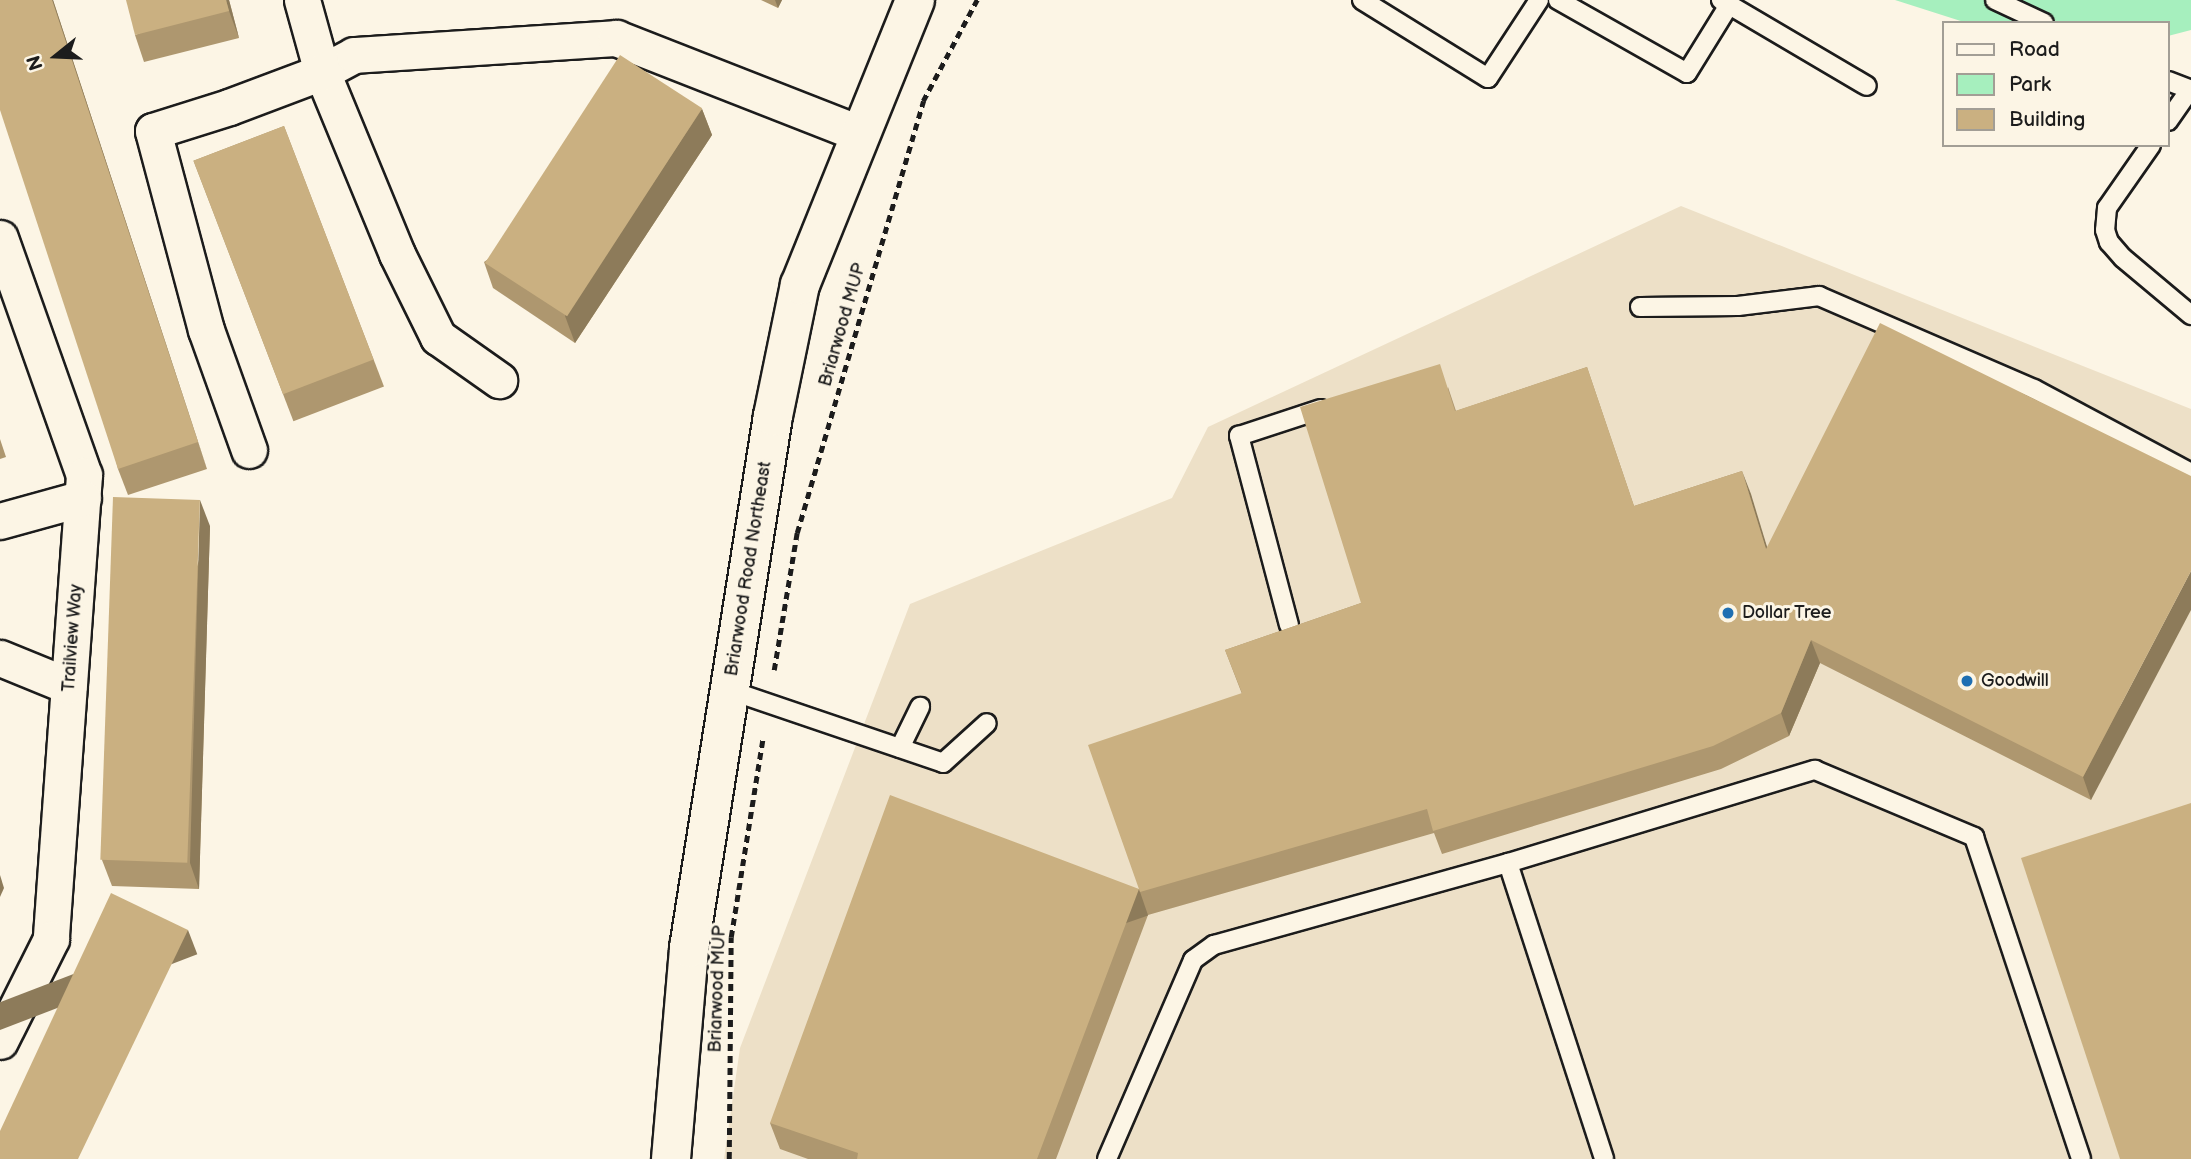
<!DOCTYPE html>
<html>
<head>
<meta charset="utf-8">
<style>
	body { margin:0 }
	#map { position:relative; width:2191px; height:1159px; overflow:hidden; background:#fcf5e5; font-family:"Balsamiq Sans",sans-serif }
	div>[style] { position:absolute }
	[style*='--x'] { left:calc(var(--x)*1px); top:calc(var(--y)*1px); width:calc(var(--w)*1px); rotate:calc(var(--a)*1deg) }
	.built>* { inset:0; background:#ede0c7 }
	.green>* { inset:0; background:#a6efbe }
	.path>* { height:4.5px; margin-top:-2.25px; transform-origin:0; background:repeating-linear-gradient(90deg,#1c1c1c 0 7px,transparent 0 12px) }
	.roads { filter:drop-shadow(2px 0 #1c1c1c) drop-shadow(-2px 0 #1c1c1c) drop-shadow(0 2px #1c1c1c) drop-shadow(0 -2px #1c1c1c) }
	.lane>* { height:18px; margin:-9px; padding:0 9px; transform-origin:9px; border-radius:9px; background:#fcf5e5 }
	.street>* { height:35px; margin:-17.5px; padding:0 17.5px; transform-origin:17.5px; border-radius:17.5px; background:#fcf5e5 }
	.secondary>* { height:38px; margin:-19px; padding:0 19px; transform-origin:19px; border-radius:19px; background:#fcf5e5 }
	.wall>* { inset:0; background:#ae976f; transform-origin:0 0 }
	.shaded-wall>* { inset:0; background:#8d7b5a; transform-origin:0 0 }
	.building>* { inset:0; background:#cab081; transform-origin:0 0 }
	.dots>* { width:19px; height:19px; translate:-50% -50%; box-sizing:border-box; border:4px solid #fcf5e5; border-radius:50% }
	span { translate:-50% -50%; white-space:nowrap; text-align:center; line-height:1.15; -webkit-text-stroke:6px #fcf5e5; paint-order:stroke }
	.street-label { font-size:18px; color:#1c1c1c }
	.poi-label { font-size:18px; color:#1c1c1c }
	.left { translate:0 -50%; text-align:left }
	.legend { position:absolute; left:1942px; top:21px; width:228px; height:126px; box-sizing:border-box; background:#fcf5e5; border:2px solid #a29e95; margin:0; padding:9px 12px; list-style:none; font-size:21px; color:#1c1c1c }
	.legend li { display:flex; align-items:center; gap:14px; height:35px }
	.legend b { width:35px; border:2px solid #a29e95 }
	.north { position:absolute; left:21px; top:21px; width:70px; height:70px; -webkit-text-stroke:5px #fcf5e5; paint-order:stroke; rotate:252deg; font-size:19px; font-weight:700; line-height:28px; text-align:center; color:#1c1c1c }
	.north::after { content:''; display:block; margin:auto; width:24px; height:32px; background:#1c1c1c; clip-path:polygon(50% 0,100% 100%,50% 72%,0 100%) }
</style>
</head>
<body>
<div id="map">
	<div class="built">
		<div style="clip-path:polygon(1681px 206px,2191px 409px,2191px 1159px,724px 1159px,740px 1048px,910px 604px,1172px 498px,1208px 427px)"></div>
	</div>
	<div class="green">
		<div style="clip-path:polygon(1895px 0,2191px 0,2191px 30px,2168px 36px,2168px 23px,1967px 23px)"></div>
	</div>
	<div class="path">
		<div style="--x:774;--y:670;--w:139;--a:-80.5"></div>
		<div style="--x:797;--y:533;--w:450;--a:-73.7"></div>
		<div style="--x:923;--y:101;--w:115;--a:-61.9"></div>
		<div style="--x:729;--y:1159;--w:222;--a:-89.5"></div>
		<div style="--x:731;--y:937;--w:202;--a:-80.9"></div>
	</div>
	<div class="roads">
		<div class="lane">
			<div style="--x:1362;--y:0;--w:148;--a:31.8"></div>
			<div style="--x:1488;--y:78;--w:93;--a:-56.8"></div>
			<div style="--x:1558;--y:0;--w:148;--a:29.5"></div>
			<div style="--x:1687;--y:73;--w:80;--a:-58.3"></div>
			<div style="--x:1721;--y:0;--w:169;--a:30.5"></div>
			<div style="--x:1995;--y:0;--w:54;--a:25.1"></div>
			<div style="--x:2168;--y:81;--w:25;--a:21"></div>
			<div style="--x:2168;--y:121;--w:38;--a:-55"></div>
			<div style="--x:2151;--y:145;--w:77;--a:124.9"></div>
			<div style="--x:2107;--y:208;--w:22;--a:95"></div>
			<div style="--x:2105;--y:230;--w:13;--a:72"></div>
			<div style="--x:2109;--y:242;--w:21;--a:49"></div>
			<div style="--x:2123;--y:258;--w:89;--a:40"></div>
			<div style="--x:1640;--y:307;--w:98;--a:-0.6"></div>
			<div style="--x:1738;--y:306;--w:82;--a:-7"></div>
			<div style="--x:1819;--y:296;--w:234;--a:23.4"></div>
			<div style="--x:2034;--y:389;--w:178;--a:28.1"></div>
			<div style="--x:1289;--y:625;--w:196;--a:-104.8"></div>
			<div style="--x:1239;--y:436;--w:86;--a:-18.2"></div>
			<div style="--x:729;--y:690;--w:226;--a:18.8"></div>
			<div style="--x:943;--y:763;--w:59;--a:-42.3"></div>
			<div style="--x:900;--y:748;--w:46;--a:-64"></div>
			<div style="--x:1508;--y:863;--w:321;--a:-16.9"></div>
			<div style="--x:1815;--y:770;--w:173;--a:22.8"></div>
			<div style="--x:1974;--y:837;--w:339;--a:71.6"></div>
			<div style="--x:1107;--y:1159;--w:217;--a:-66.6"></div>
			<div style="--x:1193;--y:960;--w:26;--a:-36"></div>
			<div style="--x:1214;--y:945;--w:305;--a:-15.6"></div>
			<div style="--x:1508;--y:863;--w:311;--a:72"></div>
		</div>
		<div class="street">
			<div style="--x:302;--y:0;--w:75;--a:74.5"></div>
			<div style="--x:322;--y:72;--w:197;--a:67.6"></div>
			<div style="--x:397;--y:254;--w:93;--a:63.7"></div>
			<div style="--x:438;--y:337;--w:75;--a:35.2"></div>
			<div style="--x:0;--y:238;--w:251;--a:70.5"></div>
			<div style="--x:84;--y:475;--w:465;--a:94.1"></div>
			<div style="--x:51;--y:939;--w:114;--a:116.6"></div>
			<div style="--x:249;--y:450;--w:127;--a:-109.7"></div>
			<div style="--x:206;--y:330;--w:206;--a:-104.9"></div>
			<div style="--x:153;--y:131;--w:80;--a:-17.5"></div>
			<div style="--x:229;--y:107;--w:99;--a:-20.6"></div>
			<div style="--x:322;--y:72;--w:36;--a:-28"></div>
			<div style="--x:354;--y:55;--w:263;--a:-3.7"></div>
			<div style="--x:616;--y:38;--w:261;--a:21.4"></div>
			<div style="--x:0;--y:521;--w:86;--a:-15.5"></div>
			<div style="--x:0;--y:658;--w:74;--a:22.1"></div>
		</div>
		<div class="secondary">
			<div style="--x:671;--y:1159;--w:212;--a:-85.1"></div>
			<div style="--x:689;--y:948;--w:539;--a:-81.03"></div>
			<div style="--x:773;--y:416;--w:134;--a:-78.4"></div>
			<div style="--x:800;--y:285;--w:307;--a:-68"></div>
		</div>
	</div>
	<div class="wall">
		<div style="clip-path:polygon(0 0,53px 0,207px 469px,128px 495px,118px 469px)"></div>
		<div style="clip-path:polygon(229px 0,239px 38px,144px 62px,135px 35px)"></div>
		<div style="clip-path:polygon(761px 0,782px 0,778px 8px)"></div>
		<div style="clip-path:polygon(702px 109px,712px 135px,575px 343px,493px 288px,484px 262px)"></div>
		<div style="left:284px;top:126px;width:279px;height:97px;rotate:69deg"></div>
		<div style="clip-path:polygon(1587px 367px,1634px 506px,1742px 471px,1767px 548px,2191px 476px,2091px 800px,1820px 663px,1789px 736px,1721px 769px,1442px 854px,1434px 833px,1148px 915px,1056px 1159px,808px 1159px,780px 1149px,770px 1123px,1139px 889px,1242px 694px,1225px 650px,1361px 603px,1448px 387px,1456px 411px)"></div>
		<div style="clip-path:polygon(0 439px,6px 457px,0 459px)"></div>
		<div style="clip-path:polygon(210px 526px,199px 889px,112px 886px,102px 860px)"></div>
	</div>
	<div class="shaded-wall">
		<div style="clip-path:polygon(52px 0,53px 0,207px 469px,198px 442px)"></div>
		<div style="clip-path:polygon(226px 0,229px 0,239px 38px,229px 11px)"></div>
		<div style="clip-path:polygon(775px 0,782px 0,778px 8px)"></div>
		<div style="clip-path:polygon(702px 109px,712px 135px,575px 343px,565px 316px)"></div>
		<div style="clip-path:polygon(1742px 471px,1751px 494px,1775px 573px,1766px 549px)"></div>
		<div style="clip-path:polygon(200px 500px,210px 526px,199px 889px,190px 863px)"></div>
		<div style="clip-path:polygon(2191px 571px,2191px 610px,2091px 800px,2083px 777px)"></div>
		<div style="clip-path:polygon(1811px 640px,1820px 663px,1789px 736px,1781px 713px)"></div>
		<div style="clip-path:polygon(0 875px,4px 888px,0 897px)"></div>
		<div style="left:1139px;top:889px;width:28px;height:289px;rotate:71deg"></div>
		<div style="left:188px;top:930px;width:26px;height:254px;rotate:69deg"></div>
	</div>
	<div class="building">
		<div style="clip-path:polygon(0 0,52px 0,198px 442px,118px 469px,0 110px)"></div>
		<div style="clip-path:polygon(126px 0,226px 0,229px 11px,135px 35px)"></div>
		<div style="left:620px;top:55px;width:98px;height:248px;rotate:33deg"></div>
		<div style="left:284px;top:126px;width:250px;height:97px;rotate:69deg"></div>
		<div style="clip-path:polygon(1880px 323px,2191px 476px,2191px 571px,2083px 777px,1811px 640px,1781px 713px,1713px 746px,1433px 831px,1427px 809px,1140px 892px,1088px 745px,1242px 693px,1225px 650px,1361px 603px,1300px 407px,1440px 364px,1455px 411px,1587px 367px,1634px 506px,1742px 471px,1766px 549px)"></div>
		<div style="left:113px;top:497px;width:87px;height:363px;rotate:2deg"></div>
		<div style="clip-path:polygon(890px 795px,1139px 889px,1037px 1159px,857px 1159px,858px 1153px,770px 1123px)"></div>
		<div style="clip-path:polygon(2191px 803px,2191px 1159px,2120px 1159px,2021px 858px)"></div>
		<div style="clip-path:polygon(111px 893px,188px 930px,78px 1159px,0 1159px,0 1131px)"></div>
	</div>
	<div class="dots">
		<div style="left:1728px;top:613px;background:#1f6fb2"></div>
		<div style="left:1967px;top:681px;background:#1f6fb2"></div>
	</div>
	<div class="street-label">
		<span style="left:843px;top:325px;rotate:-74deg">Briarwood MUP</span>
		<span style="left:749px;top:569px;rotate:-81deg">Briarwood Road Northeast</span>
		<span style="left:73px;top:638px;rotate:-86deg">Trailview Way</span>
		<span style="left:718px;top:989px;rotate:-88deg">Briarwood MUP</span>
	</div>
	<div class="poi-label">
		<span class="left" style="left:1742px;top:613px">Dollar Tree</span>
		<span class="left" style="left:1981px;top:681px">Goodwill</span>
	</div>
	<ul class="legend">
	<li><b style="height:9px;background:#fcf5e5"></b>Road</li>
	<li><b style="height:19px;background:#a6efbe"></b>Park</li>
	<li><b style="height:19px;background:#cab081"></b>Building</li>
	</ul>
	<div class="north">N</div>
</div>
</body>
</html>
